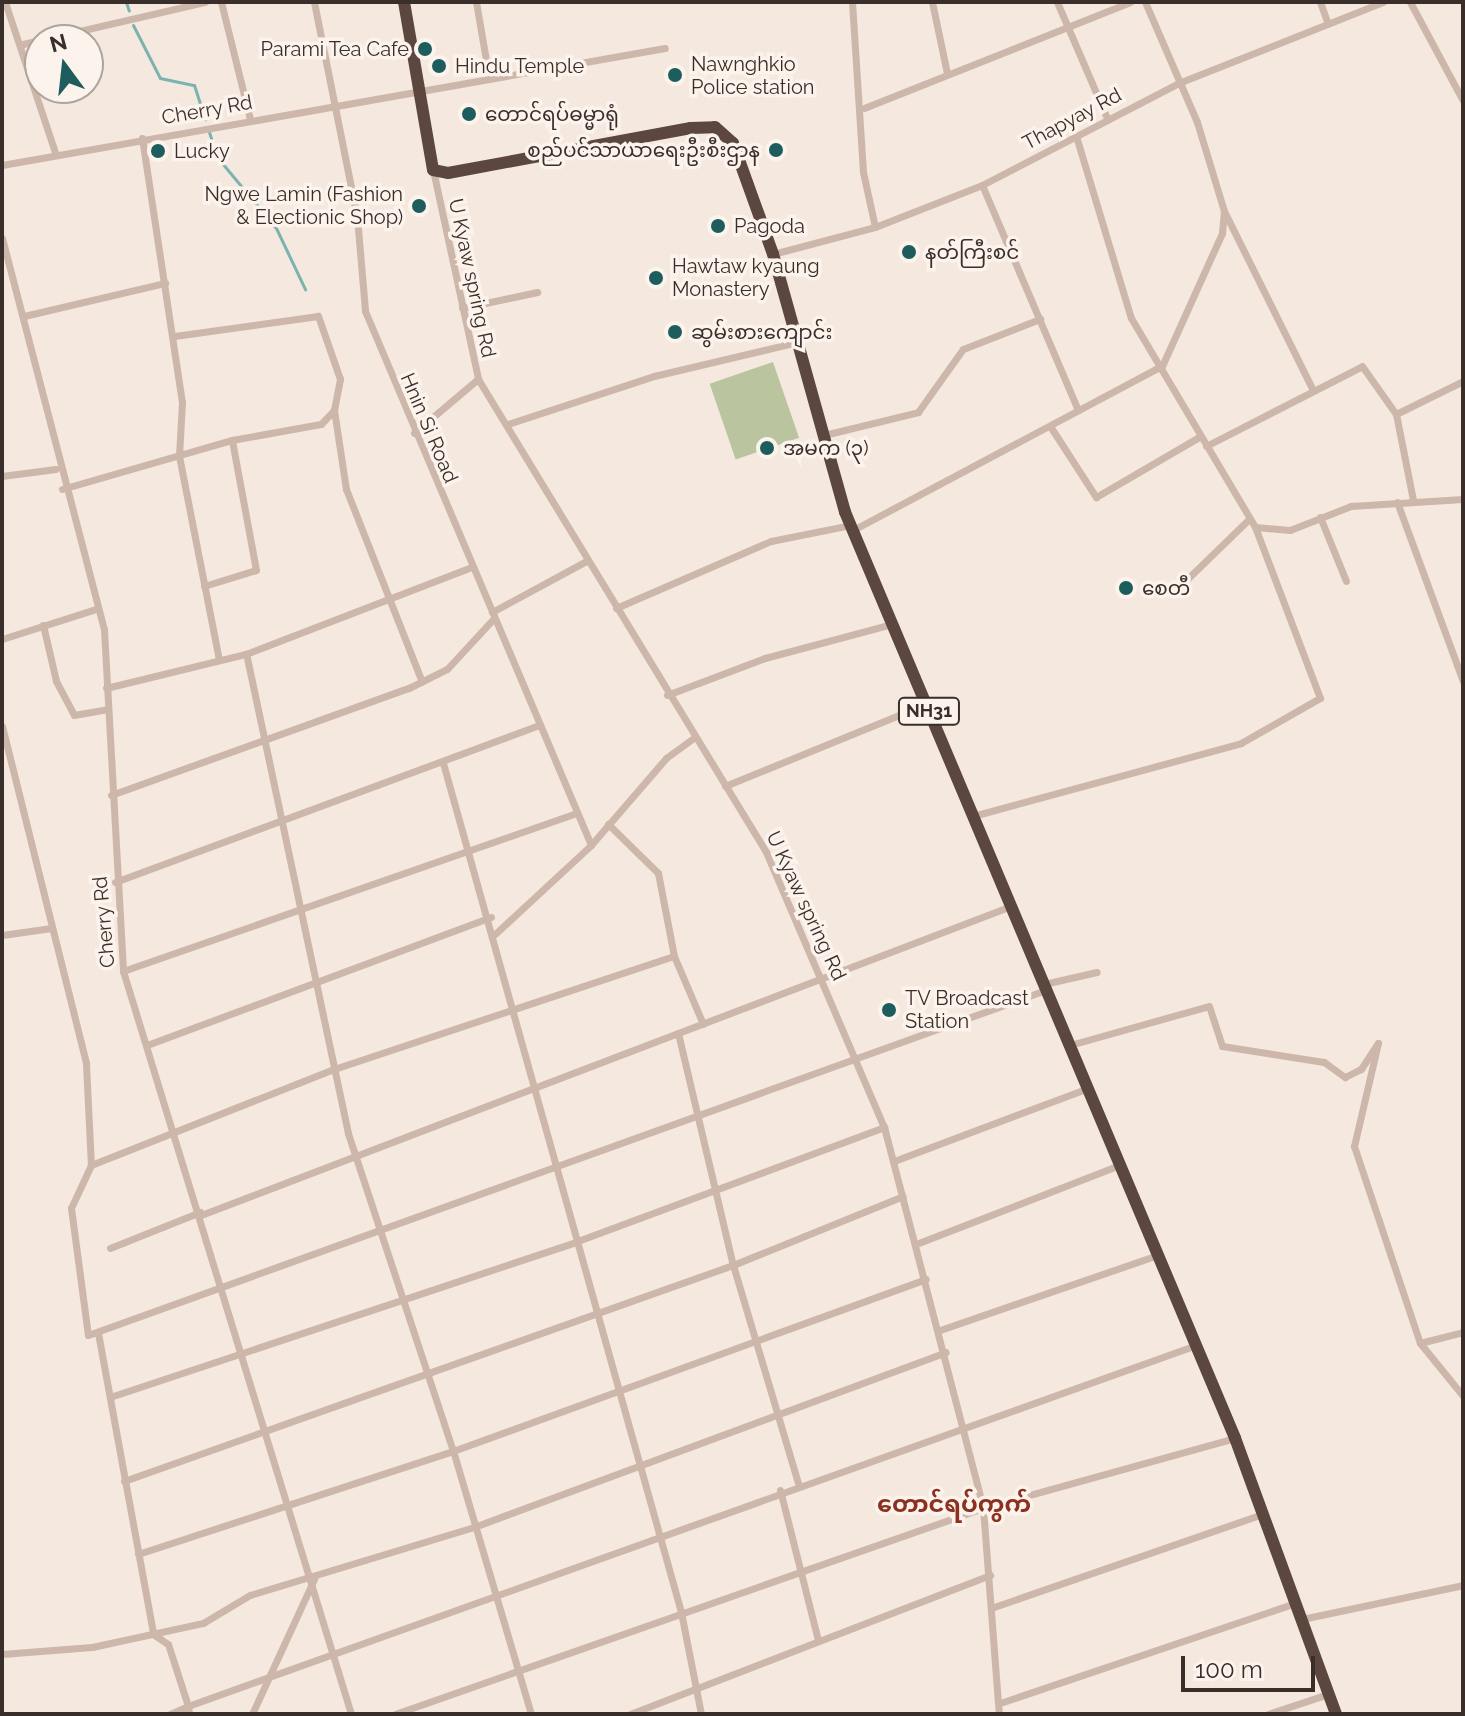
<!DOCTYPE html>
<html>
<head>
<meta charset="utf-8">
<style>
	body { margin:0 }
	#map { position:relative; width:1465px; height:1716px; overflow:hidden; background:#f4e8df; font-family:Raleway,"Noto Sans Myanmar",sans-serif }
	div>[style] { position:absolute }
	[style*='--x'] { left:calc(var(--x)*1px); top:calc(var(--y)*1px); width:calc(var(--w)*1px); rotate:calc(var(--a)*1deg) }
	.green>* { inset:0; background:#bac49e; transform-origin:0 0 }
	.stream>* { height:3px; margin:-1.5px; padding:0 1.5px; transform-origin:1.5px; border-radius:1.5px; background:#7cb2b0 }
	.street>* { height:7px; margin:-3.5px; padding:0 3.5px; transform-origin:3.5px; border-radius:3.5px; background:#cdb7aa }
	.highway>* { height:12px; margin:-6px; padding:0 6px; transform-origin:6px; border-radius:6px; background:#5b4740 }
	.dots>* { width:22px; height:22px; translate:-50% -50%; box-sizing:border-box; border:4px solid #fbf3ec; border-radius:50% }
	span { translate:-50% -50%; white-space:nowrap; text-align:center; line-height:1.15; -webkit-text-stroke:7px #fbf3ec; paint-order:stroke }
	.shield-label span { padding:2px 6px; background:#fbf3ec; border:2px solid; border-radius:6px; -webkit-text-stroke-width:0 }
	.shield-label { font-size:18px; color:#3a2e2a; font-weight:700 }
	.poi-label { font-size:20px; color:#3a2e2a }
	.right { translate:-100% -50%; text-align:right }
	.left { translate:0 -50%; text-align:left }
	.street-label { font-size:20px; color:#3a2e2a }
	.quarter-label { font-size:24px; color:#8c3120; font-weight:700 }
	.frame { position:absolute; inset:0; border:4px solid #3a2e2a; pointer-events:none }
	.north { position:absolute; left:24px; top:24px; width:80px; height:80px; box-sizing:border-box; background:#fbf3ec; border:2px solid #aea49e; border-radius:50%; rotate:345deg; font-size:22px; font-weight:700; line-height:32px; text-align:center; color:#3a2e2a }
	.north::after { content:''; display:block; margin:auto; width:28px; height:36px; background:#1d5d5d; clip-path:polygon(50% 0,100% 100%,50% 72%,0 100%) }
	.scale { position:absolute; left:1181px; top:1656px; width:134px; height:36px; box-sizing:border-box; border:4px solid #3a2e2a; border-top:0; padding-left:10px; font-size:24px; line-height:28px; white-space:nowrap; color:#3a2e2a; -webkit-text-stroke:6px #fbf3ec; paint-order:stroke }
</style>
</head>
<body>
<div id="map">
	<div class="green">
		<div style="left:773px;top:362px;width:80px;height:67px;rotate:71deg"></div>
	</div>
	<div class="stream">
		<div style="--x:126;--y:2;--w:9;--a:72"></div>
		<div style="--x:133;--y:25;--w:59;--a:63"></div>
		<div style="--x:160;--y:78;--w:35;--a:12"></div>
		<div style="--x:194;--y:85;--w:36;--a:72"></div>
		<div style="--x:209;--y:132;--w:26;--a:72"></div>
		<div style="--x:217;--y:157;--w:92;--a:50.3"></div>
		<div style="--x:276;--y:228;--w:68;--a:64.6"></div>
	</div>
	<div class="street">
		<div style="--x:5;--y:2;--w:161;--a:71.6"></div>
		<div style="--x:221;--y:2;--w:121;--a:76.1"></div>
		<div style="--x:314;--y:2;--w:219;--a:78.7"></div>
		<div style="--x:357;--y:217;--w:94;--a:85.1"></div>
		<div style="--x:365;--y:311;--w:580;--a:67.06"></div>
		<div style="--x:476;--y:2;--w:76;--a:80.2"></div>
		<div style="--x:852;--y:2;--w:170;--a:86.3"></div>
		<div style="--x:863;--y:172;--w:56;--a:77.7"></div>
		<div style="--x:932;--y:2;--w:73;--a:78.1"></div>
		<div style="--x:1057;--y:2;--w:126;--a:66.7"></div>
		<div style="--x:1320;--y:2;--w:23;--a:70"></div>
		<div style="--x:1410;--y:2;--w:112;--a:61.8"></div>
		<div style="--x:23;--y:44;--w:187;--a:-13"></div>
		<div style="--x:864;--y:108;--w:286;--a:-21.7"></div>
		<div style="--x:1076;--y:136;--w:190;--a:73.2"></div>
		<div style="--x:1131;--y:318;--w:243;--a:59.3"></div>
		<div style="--x:1255;--y:527;--w:35;--a:5"></div>
		<div style="--x:1290;--y:530;--w:66;--a:-21.5"></div>
		<div style="--x:1351;--y:506;--w:112;--a:-3.6"></div>
		<div style="--x:142;--y:138;--w:267;--a:81.4"></div>
		<div style="--x:182;--y:402;--w:54;--a:93.2"></div>
		<div style="--x:179;--y:456;--w:207;--a:78.9"></div>
		<div style="--x:2;--y:165;--w:673;--a:-10.01"></div>
		<div style="--x:433;--y:170;--w:214;--a:77.8"></div>
		<div style="--x:478;--y:379;--w:554;--a:58.66"></div>
		<div style="--x:766;--y:852;--w:299;--a:66.8"></div>
		<div style="--x:884;--y:1127;--w:394;--a:75.4"></div>
		<div style="--x:983;--y:1508;--w:207;--a:85.6"></div>
		<div style="--x:982;--y:185;--w:245;--a:66.9"></div>
		<div style="--x:1225;--y:213;--w:198;--a:63.6"></div>
		<div style="--x:2;--y:238;--w:405;--a:75.4"></div>
		<div style="--x:104;--y:630;--w:342;--a:86.8"></div>
		<div style="--x:123;--y:971;--w:777;--a:72.94"></div>
		<div style="--x:773;--y:254;--w:106;--a:-14.8"></div>
		<div style="--x:875;--y:227;--w:115;--a:-21.4"></div>
		<div style="--x:982;--y:185;--w:224;--a:-27.4"></div>
		<div style="--x:1181;--y:82;--w:217;--a:-21.6"></div>
		<div style="--x:462;--y:308;--w:77;--a:-12"></div>
		<div style="--x:24;--y:316;--w:145;--a:-13.2"></div>
		<div style="--x:334;--y:410;--w:80;--a:81.4"></div>
		<div style="--x:346;--y:489;--w:207;--a:68.5"></div>
		<div style="--x:1396;--y:414;--w:75;--a:-26.2"></div>
		<div style="--x:508;--y:424;--w:154;--a:-18.2"></div>
		<div style="--x:654;--y:376;--w:148;--a:-13.3"></div>
		<div style="--x:1050;--y:426;--w:85;--a:57.1"></div>
		<div style="--x:1096;--y:497;--w:121;--a:-30.2"></div>
		<div style="--x:414;--y:433;--w:84;--a:-40.2"></div>
		<div style="--x:824;--y:435;--w:97;--a:-13.7"></div>
		<div style="--x:918;--y:412;--w:77;--a:-54.5"></div>
		<div style="--x:963;--y:349;--w:83;--a:-21.3"></div>
		<div style="--x:1206;--y:446;--w:175;--a:-27.1"></div>
		<div style="--x:1362;--y:366;--w:59;--a:54.7"></div>
		<div style="--x:1396;--y:414;--w:88;--a:78.8"></div>
		<div style="--x:2;--y:476;--w:54;--a:-7.4"></div>
		<div style="--x:62;--y:489;--w:177;--a:-16.1"></div>
		<div style="--x:232;--y:440;--w:90;--a:-10.2"></div>
		<div style="--x:321;--y:424;--w:19;--a:-47"></div>
		<div style="--x:334;--y:410;--w:32;--a:-79"></div>
		<div style="--x:340;--y:379;--w:67;--a:-109.2"></div>
		<div style="--x:318;--y:316;--w:145;--a:172.1"></div>
		<div style="--x:1397;--y:502;--w:191;--a:69.8"></div>
		<div style="--x:1320;--y:517;--w:69;--a:67.9"></div>
		<div style="--x:853;--y:530;--w:350;--a:-28"></div>
		<div style="--x:1162;--y:366;--w:146;--a:-65.7"></div>
		<div style="--x:1222;--y:233;--w:22;--a:-85"></div>
		<div style="--x:1224;--y:211;--w:93;--a:-106.9"></div>
		<div style="--x:1197;--y:122;--w:131;--a:-113.4"></div>
		<div style="--x:204;--y:586;--w:54;--a:-17.1"></div>
		<div style="--x:256;--y:570;--w:132;--a:-100.5"></div>
		<div style="--x:1179;--y:587;--w:98;--a:-44.2"></div>
		<div style="--x:616;--y:608;--w:169;--a:-23.4"></div>
		<div style="--x:771;--y:541;--w:82;--a:-11.3"></div>
		<div style="--x:492;--y:612;--w:109;--a:-28.4"></div>
		<div style="--x:43;--y:625;--w:57;--a:76.9"></div>
		<div style="--x:56;--y:681;--w:38;--a:62"></div>
		<div style="--x:74;--y:715;--w:34;--a:-10"></div>
		<div style="--x:2;--y:639;--w:99;--a:-17.7"></div>
		<div style="--x:106;--y:688;--w:144;--a:-13.7"></div>
		<div style="--x:246;--y:654;--w:239;--a:-21.1"></div>
		<div style="--x:667;--y:695;--w:105;--a:-20.7"></div>
		<div style="--x:765;--y:658;--w:131;--a:-15"></div>
		<div style="--x:2;--y:726;--w:348;--a:76"></div>
		<div style="--x:86;--y:1064;--w:101;--a:87.2"></div>
		<div style="--x:91;--y:1165;--w:47;--a:114.9"></div>
		<div style="--x:71;--y:1208;--w:128;--a:82.4"></div>
		<div style="--x:88;--y:1335;--w:1018;--a:-19.81"></div>
		<div style="--x:443;--y:763;--w:882;--a:74.34"></div>
		<div style="--x:681;--y:1612;--w:104;--a:78.9"></div>
		<div style="--x:725;--y:786;--w:217;--a:-22.2"></div>
		<div style="--x:111;--y:795;--w:317;--a:-19.8"></div>
		<div style="--x:409;--y:688;--w:42;--a:-26.6"></div>
		<div style="--x:447;--y:669;--w:69;--a:-47.3"></div>
		<div style="--x:973;--y:816;--w:278;--a:-15.2"></div>
		<div style="--x:1241;--y:743;--w:91;--a:-29.7"></div>
		<div style="--x:1320;--y:698;--w:183;--a:-110.8"></div>
		<div style="--x:608;--y:824;--w:70;--a:44.4"></div>
		<div style="--x:658;--y:873;--w:85;--a:79.1"></div>
		<div style="--x:674;--y:956;--w:74;--a:66.9"></div>
		<div style="--x:115;--y:882;--w:453;--a:-20.3"></div>
		<div style="--x:495;--y:934;--w:131;--a:-42.8"></div>
		<div style="--x:591;--y:845;--w:115;--a:-49.2"></div>
		<div style="--x:666;--y:758;--w:34;--a:-36"></div>
		<div style="--x:2;--y:935;--w:50;--a:-8"></div>
		<div style="--x:123;--y:971;--w:478;--a:-19.2"></div>
		<div style="--x:1044;--y:984;--w:54;--a:-12.8"></div>
		<div style="--x:678;--y:1033;--w:238;--a:76.7"></div>
		<div style="--x:733;--y:1265;--w:227;--a:73.4"></div>
		<div style="--x:147;--y:1045;--w:367;--a:-20.4"></div>
		<div style="--x:1070;--y:1045;--w:144;--a:-15.7"></div>
		<div style="--x:1209;--y:1006;--w:42;--a:72"></div>
		<div style="--x:1222;--y:1046;--w:103;--a:8.9"></div>
		<div style="--x:1324;--y:1062;--w:26;--a:36"></div>
		<div style="--x:1345;--y:1077;--w:18;--a:-27"></div>
		<div style="--x:1361;--y:1069;--w:31;--a:-57"></div>
		<div style="--x:1378;--y:1043;--w:106;--a:103.1"></div>
		<div style="--x:1354;--y:1146;--w:208;--a:71.5"></div>
		<div style="--x:1420;--y:1343;--w:68;--a:50.9"></div>
		<div style="--x:894;--y:1161;--w:207;--a:-20.6"></div>
		<div style="--x:91;--y:1165;--w:261;--a:-21.6"></div>
		<div style="--x:334;--y:1069;--w:358;--a:-18.4"></div>
		<div style="--x:201;--y:1215;--w:867;--a:-20.88"></div>
		<div style="--x:916;--y:1244;--w:219;--a:-21.2"></div>
		<div style="--x:110;--y:1248;--w:97;--a:-21.8"></div>
		<div style="--x:940;--y:1330;--w:231;--a:-19"></div>
		<div style="--x:98;--y:1333;--w:306;--a:79.6"></div>
		<div style="--x:153;--y:1634;--w:18;--a:34"></div>
		<div style="--x:168;--y:1644;--w:65;--a:72.1"></div>
		<div style="--x:188;--y:1706;--w:1071;--a:-19.7"></div>
		<div style="--x:1420;--y:1343;--w:44;--a:-14.3"></div>
		<div style="--x:110;--y:1397;--w:490;--a:-18.4"></div>
		<div style="--x:575;--y:1242;--w:330;--a:-20.4"></div>
		<div style="--x:124;--y:1481;--w:646;--a:-19.53"></div>
		<div style="--x:733;--y:1265;--w:183;--a:-22.1"></div>
		<div style="--x:780;--y:1490;--w:155;--a:75.8"></div>
		<div style="--x:138;--y:1554;--w:331;--a:-18.1"></div>
		<div style="--x:453;--y:1451;--w:335;--a:-108.3"></div>
		<div style="--x:348;--y:1133;--w:490;--a:-102"></div>
		<div style="--x:994;--y:1607;--w:285;--a:-19.1"></div>
		<div style="--x:1302;--y:1619;--w:165;--a:-11.9"></div>
		<div style="--x:2;--y:1654;--w:90;--a:-4.4"></div>
		<div style="--x:92;--y:1647;--w:114;--a:-12.2"></div>
		<div style="--x:203;--y:1623;--w:55;--a:-30.8"></div>
		<div style="--x:250;--y:1595;--w:234;--a:-16.9"></div>
		<div style="--x:474;--y:1527;--w:503;--a:-20.34"></div>
		<div style="--x:1000;--y:1703;--w:312;--a:-18.7"></div>
		<div style="--x:170;--y:1714;--w:20;--a:-24"></div>
		<div style="--x:188;--y:1706;--w:8;--a:83"></div>
		<div style="--x:252;--y:1714;--w:149;--a:-65.3"></div>
		<div style="--x:395;--y:1714;--w:623;--a:-19.31"></div>
		<div style="--x:983;--y:1508;--w:262;--a:-15.5"></div>
		<div style="--x:531;--y:1714;--w:274;--a:-106.5"></div>
		<div style="--x:453;--y:1451;--w:503;--a:-19.98"></div>
		<div style="--x:630;--y:1714;--w:386;--a:-21.1"></div>
		<div style="--x:1268;--y:1714;--w:63;--a:-18.4"></div>
	</div>
	<div class="highway">
		<div style="--x:404;--y:2;--w:170;--a:80.2"></div>
		<div style="--x:433;--y:170;--w:15;--a:11"></div>
		<div style="--x:448;--y:173;--w:247;--a:-10.5"></div>
		<div style="--x:691;--y:128;--w:24;--a:-2"></div>
		<div style="--x:715;--y:127;--w:24;--a:42"></div>
		<div style="--x:733;--y:143;--w:118;--a:70.2"></div>
		<div style="--x:773;--y:254;--w:268;--a:74.4"></div>
		<div style="--x:845;--y:512;--w:1005;--a:67.16"></div>
		<div style="--x:1235;--y:1438;--w:294;--a:69.9"></div>
	</div>
	<div class="dots">
		<div style="left:425px;top:49px;background:#1d5d5d"></div>
		<div style="left:439px;top:66px;background:#1d5d5d"></div>
		<div style="left:675px;top:75px;background:#1d5d5d"></div>
		<div style="left:469px;top:114px;background:#1d5d5d"></div>
		<div style="left:776px;top:150px;background:#1d5d5d"></div>
		<div style="left:158px;top:151px;background:#1d5d5d"></div>
		<div style="left:419px;top:206px;background:#1d5d5d"></div>
		<div style="left:718px;top:226px;background:#1d5d5d"></div>
		<div style="left:909px;top:252px;background:#1d5d5d"></div>
		<div style="left:656px;top:278px;background:#1d5d5d"></div>
		<div style="left:675px;top:332px;background:#1d5d5d"></div>
		<div style="left:767px;top:448px;background:#1d5d5d"></div>
		<div style="left:1126px;top:588px;background:#1d5d5d"></div>
		<div style="left:889px;top:1010px;background:#1d5d5d"></div>
	</div>
	<div class="shield-label">
		<span style="left:929px;top:711px">NH31</span>
	</div>
	<div class="poi-label">
		<span class="right" style="left:409px;top:49px">Parami Tea Cafe</span>
		<span class="left" style="left:691px;top:76px">Nawnghkio<br>Police station</span>
		<span class="left" style="left:455px;top:66px">Hindu Temple</span>
		<span class="left" style="left:485px;top:114px">တောင်ရပ်ဓမ္မာရုံ</span>
		<span class="right" style="left:760px;top:150px">စည်ပင်သာယာရေးဦးစီးဌာန</span>
		<span class="left" style="left:174px;top:151px">Lucky</span>
		<span class="right" style="left:403px;top:206px">Ngwe Lamin (Fashion<br>&amp; Electionic Shop)</span>
		<span class="left" style="left:734px;top:226px">Pagoda</span>
		<span class="left" style="left:925px;top:252px">နတ်ကြီးစင်</span>
		<span class="left" style="left:672px;top:278px">Hawtaw kyaung<br>Monastery</span>
		<span class="left" style="left:691px;top:332px">ဆွမ်းစားကျောင်း</span>
		<span class="left" style="left:783px;top:448px">အမက (၃)</span>
		<span class="left" style="left:1142px;top:588px">စေတီ</span>
		<span class="left" style="left:905px;top:1010px">TV Broadcast<br>Station</span>
	</div>
	<div class="street-label">
		<span style="left:207px;top:110px;rotate:-10deg">Cherry Rd</span>
		<span style="left:1072px;top:119px;rotate:-28deg">Thapyay Rd</span>
		<span style="left:472px;top:278px;rotate:78deg">U Kyaw spring Rd</span>
		<span style="left:429px;top:428px;rotate:67deg">Hnin Si Road</span>
		<span style="left:806px;top:906px;rotate:65deg">U Kyaw spring Rd</span>
		<span style="left:104px;top:922px;rotate:-95deg">Cherry Rd</span>
	</div>
	<div class="quarter-label">
		<span style="left:954px;top:1504px">တောင်ရပ်ကွက်</span>
	</div>
	<div class="frame"></div>
	<div class="north">N</div>
	<div class="scale">100 m</div>
</div>
</body>
</html>
